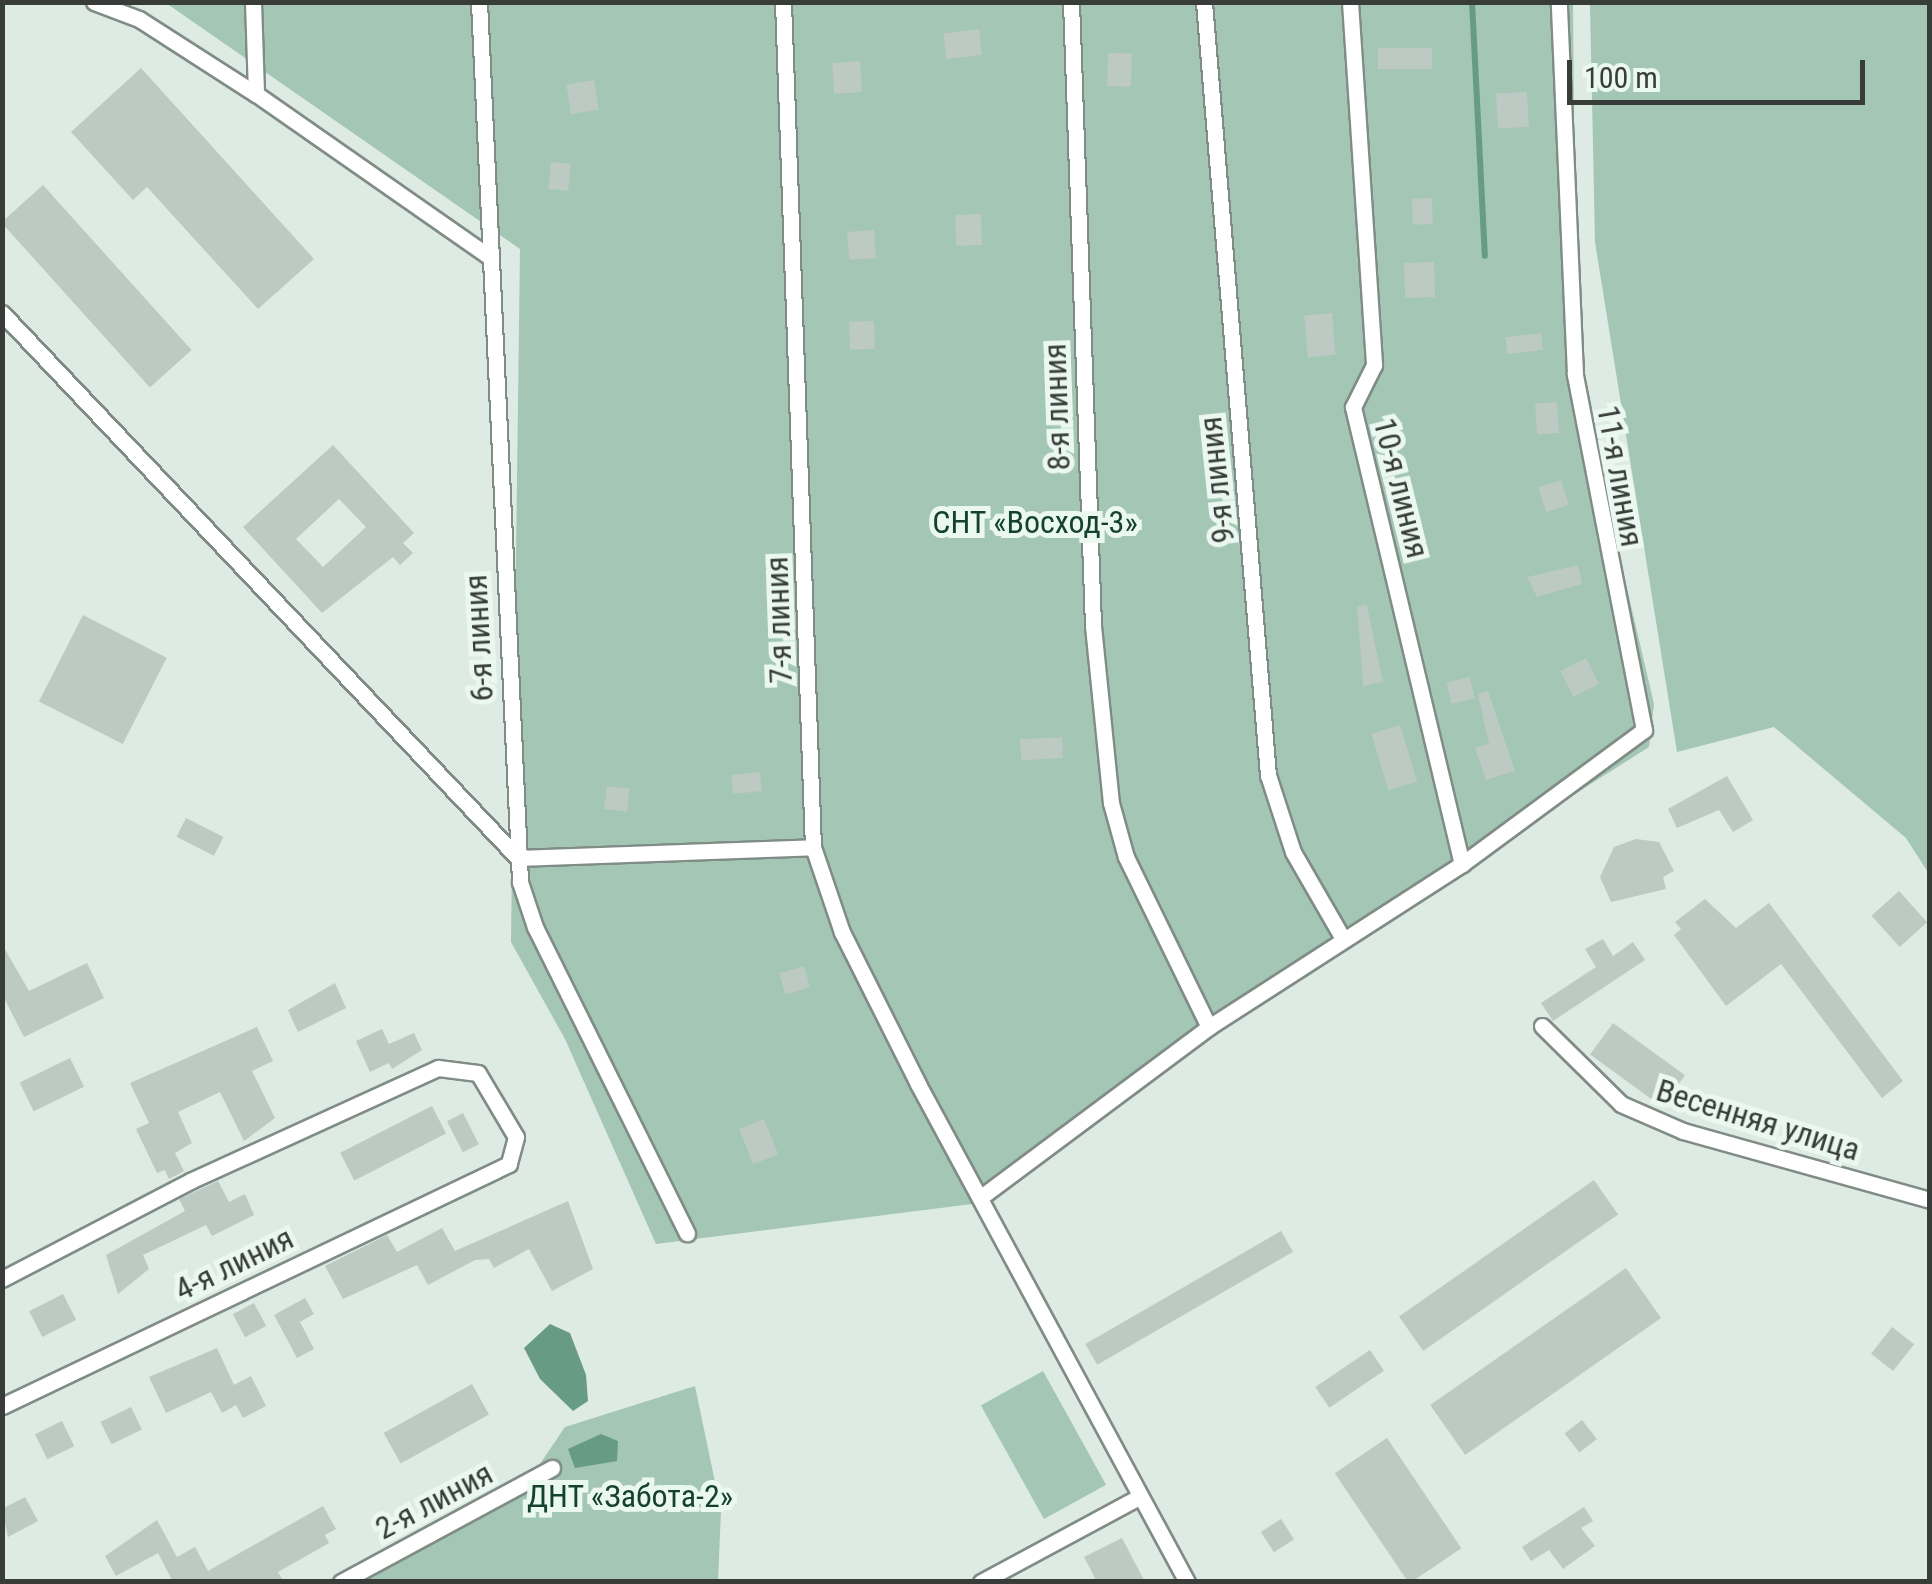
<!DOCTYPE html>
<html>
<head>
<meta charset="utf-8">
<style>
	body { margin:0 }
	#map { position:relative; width:1932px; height:1584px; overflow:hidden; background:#deeae4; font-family:"Roboto Condensed",sans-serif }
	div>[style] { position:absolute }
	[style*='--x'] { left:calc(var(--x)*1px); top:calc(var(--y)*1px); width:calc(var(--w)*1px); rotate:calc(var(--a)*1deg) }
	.green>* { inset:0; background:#a3c6b5; transform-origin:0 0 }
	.water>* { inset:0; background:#679b83 }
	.stream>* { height:6px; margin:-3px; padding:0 3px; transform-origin:3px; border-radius:3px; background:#679b83 }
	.building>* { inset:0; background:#bdc9c3; transform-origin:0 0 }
	.roads { filter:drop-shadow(2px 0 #808c86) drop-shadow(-2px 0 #808c86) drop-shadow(0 2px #808c86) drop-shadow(0 -2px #808c86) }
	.minor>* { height:15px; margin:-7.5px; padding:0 7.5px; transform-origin:7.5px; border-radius:7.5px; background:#fff }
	span { translate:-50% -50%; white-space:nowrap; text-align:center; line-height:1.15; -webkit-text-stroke:10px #ebf8f1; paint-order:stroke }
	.street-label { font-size:32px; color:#383d3a }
	.park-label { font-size:32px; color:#15412f }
	.frame { position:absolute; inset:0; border:5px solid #383d3a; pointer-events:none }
	.scale { position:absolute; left:1567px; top:60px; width:298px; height:45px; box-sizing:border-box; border:5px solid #383d3a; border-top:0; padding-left:12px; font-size:30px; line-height:35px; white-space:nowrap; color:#383d3a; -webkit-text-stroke:8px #ebf8f1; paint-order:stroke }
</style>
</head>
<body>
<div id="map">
	<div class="green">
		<div style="clip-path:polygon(166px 3px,1573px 3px,1576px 370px,1654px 704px,1649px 747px,1343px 941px,980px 1203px,656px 1244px,565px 1039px,511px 942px,520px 249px)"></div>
		<div style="clip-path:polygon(1590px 3px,1929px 3px,1929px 874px,1906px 838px,1774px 727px,1677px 752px,1595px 242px)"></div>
		<div style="left:1043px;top:1371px;width:130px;height:71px;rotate:61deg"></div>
		<div style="clip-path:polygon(695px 1386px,721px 1511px,718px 1581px,363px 1582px,516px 1499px,565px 1427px)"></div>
	</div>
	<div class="water">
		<div style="clip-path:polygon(550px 1324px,570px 1333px,586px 1375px,588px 1401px,573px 1411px,540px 1379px,524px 1348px)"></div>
		<div style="clip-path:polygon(601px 1434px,618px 1441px,617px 1461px,575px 1468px,568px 1449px)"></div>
	</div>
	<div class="stream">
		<div style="--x:1472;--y:2;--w:254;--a:87.1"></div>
	</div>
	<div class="building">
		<div style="left:979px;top:29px;width:26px;height:36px;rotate:83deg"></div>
		<div style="left:1432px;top:48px;width:21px;height:54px;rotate:90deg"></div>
		<div style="left:1108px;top:53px;width:24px;height:33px;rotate:2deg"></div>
		<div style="left:860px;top:61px;width:31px;height:28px;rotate:86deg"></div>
		<div style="clip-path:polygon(141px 68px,314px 259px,258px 309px,147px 187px,133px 200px,71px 132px)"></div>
		<div style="left:594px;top:80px;width:30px;height:28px;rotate:81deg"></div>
		<div style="left:1527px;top:92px;width:35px;height:31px;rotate:87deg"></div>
		<div style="left:551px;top:162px;width:20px;height:27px;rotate:6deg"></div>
		<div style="left:43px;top:185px;width:222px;height:56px;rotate:48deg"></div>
		<div style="left:1432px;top:198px;width:26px;height:20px;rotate:88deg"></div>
		<div style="left:981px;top:214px;width:31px;height:26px;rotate:88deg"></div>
		<div style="left:874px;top:230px;width:28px;height:27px;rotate:86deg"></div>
		<div style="left:1434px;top:262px;width:35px;height:30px;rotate:88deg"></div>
		<div style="left:1332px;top:313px;width:42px;height:28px;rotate:85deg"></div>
		<div style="left:874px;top:321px;width:28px;height:25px;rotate:88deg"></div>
		<div style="left:1541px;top:333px;width:17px;height:36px;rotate:83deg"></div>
		<div style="left:1557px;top:402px;width:31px;height:22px;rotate:86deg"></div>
		<div style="clip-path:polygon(evenodd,333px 445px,414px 533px,403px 543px,413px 553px,400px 565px,393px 557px,322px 613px,243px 527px,333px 445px,339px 499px,366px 527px,323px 567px,296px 539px,339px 499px)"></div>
		<div style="left:1561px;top:480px;width:26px;height:24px;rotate:72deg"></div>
		<div style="clip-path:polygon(1578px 565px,1582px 584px,1537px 597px,1527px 577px)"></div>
		<div style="clip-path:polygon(1367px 605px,1383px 682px,1363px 686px,1357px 606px)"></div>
		<div style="left:83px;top:615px;width:94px;height:97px;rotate:27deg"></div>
		<div style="left:1586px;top:658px;width:29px;height:29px;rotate:63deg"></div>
		<div style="left:1470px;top:677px;width:22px;height:24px;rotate:77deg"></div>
		<div style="clip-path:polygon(1488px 691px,1515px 771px,1486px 780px,1475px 748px,1489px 744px,1478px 694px)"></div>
		<div style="left:1400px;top:725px;width:59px;height:30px;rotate:73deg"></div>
		<div style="left:1062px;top:737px;width:21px;height:42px;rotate:87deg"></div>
		<div style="left:760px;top:772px;width:19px;height:29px;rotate:84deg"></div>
		<div style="clip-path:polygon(1727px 776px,1753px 820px,1733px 832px,1719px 810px,1677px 828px,1668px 809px)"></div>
		<div style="left:607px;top:786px;width:23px;height:23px;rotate:7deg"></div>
		<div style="left:186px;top:818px;width:42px;height:21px;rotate:27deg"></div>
		<div style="clip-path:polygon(1636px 839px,1659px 842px,1674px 871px,1663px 877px,1666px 889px,1611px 902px,1600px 877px,1614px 847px)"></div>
		<div style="left:1899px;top:891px;width:42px;height:37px;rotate:48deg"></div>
		<div style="clip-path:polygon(1705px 899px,1736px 928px,1769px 903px,1903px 1081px,1882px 1098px,1781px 964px,1726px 1006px,1674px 935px,1681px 929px,1675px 922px)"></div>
		<div style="clip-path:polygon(1603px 939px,1613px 956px,1633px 942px,1645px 960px,1553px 1021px,1541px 1003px,1596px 967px,1585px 949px)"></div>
		<div style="clip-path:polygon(2px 944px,29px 991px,87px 963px,104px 998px,24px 1037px,2px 994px)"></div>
		<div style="left:804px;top:966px;width:22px;height:26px;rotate:74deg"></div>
		<div style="clip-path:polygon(335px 983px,346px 1008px,298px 1032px,288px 1010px)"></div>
		<div style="left:1613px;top:1023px;width:89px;height:39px;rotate:36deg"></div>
		<div style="clip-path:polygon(257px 1027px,273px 1061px,252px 1071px,275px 1118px,244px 1141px,220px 1092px,178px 1112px,192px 1143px,175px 1153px,184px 1171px,169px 1179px,165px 1170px,157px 1173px,136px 1129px,149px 1123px,130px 1083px)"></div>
		<div style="clip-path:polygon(382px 1029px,389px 1044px,414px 1033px,422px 1050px,392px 1069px,389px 1063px,370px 1072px,356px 1041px)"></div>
		<div style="left:70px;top:1058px;width:32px;height:56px;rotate:64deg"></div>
		<div style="left:432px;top:1106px;width:31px;height:103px;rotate:63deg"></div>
		<div style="left:463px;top:1113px;width:35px;height:18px;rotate:63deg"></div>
		<div style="left:764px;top:1119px;width:38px;height:27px;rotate:68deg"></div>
		<div style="left:1594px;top:1180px;width:42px;height:238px;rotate:55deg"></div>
		<div style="clip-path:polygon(218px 1181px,229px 1202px,245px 1194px,254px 1215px,212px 1236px,206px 1225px,143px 1255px,149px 1269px,118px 1294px,106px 1255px,185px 1211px,179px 1199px)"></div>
		<div style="clip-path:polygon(568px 1201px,593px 1269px,552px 1291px,529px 1249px,494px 1268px,489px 1259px,475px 1260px,428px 1285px,417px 1265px,343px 1299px,325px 1266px,387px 1235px,397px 1252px,442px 1228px,455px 1251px)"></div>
		<div style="left:1281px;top:1231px;width:24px;height:226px;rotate:60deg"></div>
		<div style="left:1626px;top:1268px;width:61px;height:239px;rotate:55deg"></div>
		<div style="left:63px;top:1294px;width:29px;height:38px;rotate:63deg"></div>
		<div style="clip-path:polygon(305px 1298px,314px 1314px,300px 1322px,314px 1349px,297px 1358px,274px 1315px)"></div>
		<div style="left:254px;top:1303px;width:26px;height:24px;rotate:62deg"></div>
		<div style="left:1892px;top:1327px;width:28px;height:34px;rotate:38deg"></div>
		<div style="clip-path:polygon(217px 1348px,234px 1385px,251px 1376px,266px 1406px,243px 1418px,236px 1405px,222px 1413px,211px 1392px,166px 1413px,149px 1377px)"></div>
		<div style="left:1370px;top:1350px;width:25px;height:66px;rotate:56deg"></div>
		<div style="left:472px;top:1384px;width:35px;height:101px;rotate:61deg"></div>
		<div style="left:131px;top:1407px;width:25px;height:34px;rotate:64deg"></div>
		<div style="left:1582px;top:1420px;width:24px;height:22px;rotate:52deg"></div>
		<div style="left:62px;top:1421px;width:28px;height:30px;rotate:64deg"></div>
		<div style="left:1387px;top:1438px;width:133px;height:63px;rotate:56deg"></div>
		<div style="clip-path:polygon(25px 1497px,38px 1521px,8px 1537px,2px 1509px)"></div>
		<div style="clip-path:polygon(323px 1506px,336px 1529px,325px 1535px,329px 1543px,278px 1572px,284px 1582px,173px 1582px,158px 1553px,116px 1576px,105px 1556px,157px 1520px,177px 1557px,195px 1547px,208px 1571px)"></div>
		<div style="clip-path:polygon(1584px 1507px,1593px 1521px,1581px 1528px,1595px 1546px,1563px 1569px,1549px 1550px,1531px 1561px,1522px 1547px)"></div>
		<div style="left:1281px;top:1519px;width:24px;height:24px;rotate:57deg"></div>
		<div style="clip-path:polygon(1122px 1538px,1145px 1582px,1097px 1582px,1084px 1557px)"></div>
	</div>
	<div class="roads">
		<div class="minor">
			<div style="--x:94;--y:2;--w:48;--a:20.7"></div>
			<div style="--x:139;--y:19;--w:139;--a:32.7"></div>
			<div style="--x:256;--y:94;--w:283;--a:34.9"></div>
			<div style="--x:253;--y:2;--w:92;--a:88.1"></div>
			<div style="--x:479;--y:2;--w:881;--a:87.33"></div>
			<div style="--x:520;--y:882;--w:47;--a:71.6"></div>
			<div style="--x:535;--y:927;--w:342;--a:63.6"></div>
			<div style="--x:783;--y:2;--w:846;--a:87.97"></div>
			<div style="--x:813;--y:847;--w:90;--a:71.2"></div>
			<div style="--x:842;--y:932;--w:170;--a:63.4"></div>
			<div style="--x:918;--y:1084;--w:566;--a:61.62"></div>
			<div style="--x:1071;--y:2;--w:624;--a:87.98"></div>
			<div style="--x:1093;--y:626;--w:178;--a:84.2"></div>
			<div style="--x:1111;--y:803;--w:56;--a:74.5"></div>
			<div style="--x:1126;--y:857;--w:189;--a:64"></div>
			<div style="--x:1204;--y:2;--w:776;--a:85.27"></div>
			<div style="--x:1268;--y:775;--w:81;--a:72"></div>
			<div style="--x:1293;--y:852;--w:96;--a:60"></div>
			<div style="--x:1350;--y:2;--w:364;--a:86.2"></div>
			<div style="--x:1374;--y:365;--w:47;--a:116.6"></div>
			<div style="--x:1353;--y:407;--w:470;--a:76.6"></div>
			<div style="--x:2;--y:313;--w:751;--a:46.57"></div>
			<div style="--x:518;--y:858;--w:295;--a:-2.1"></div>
			<div style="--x:1542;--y:1026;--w:111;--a:44.6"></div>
			<div style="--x:1621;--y:1104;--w:68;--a:23.5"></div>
			<div style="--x:1683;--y:1131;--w:256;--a:15.6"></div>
			<div style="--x:981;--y:1197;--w:284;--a:-36.7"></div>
			<div style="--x:1209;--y:1027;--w:301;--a:-32.8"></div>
			<div style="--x:1462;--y:864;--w:226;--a:-36.4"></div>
			<div style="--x:1644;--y:730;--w:363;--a:-101"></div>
			<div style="--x:1575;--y:374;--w:372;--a:-92.5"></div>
			<div style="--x:2;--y:1279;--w:212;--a:-27.5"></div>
			<div style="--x:190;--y:1181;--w:273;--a:-24.5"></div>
			<div style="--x:438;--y:1068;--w:40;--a:7.1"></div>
			<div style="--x:478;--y:1073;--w:74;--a:59.3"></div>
			<div style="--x:516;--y:1137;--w:28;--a:105"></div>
			<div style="--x:509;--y:1164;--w:562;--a:154.48"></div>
			<div style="--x:341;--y:1582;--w:240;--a:-28.4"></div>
			<div style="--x:981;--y:1582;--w:179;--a:-28.3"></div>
		</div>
	</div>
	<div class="street-label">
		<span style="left:1057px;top:407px;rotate:-92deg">8-я линия</span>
		<span style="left:1620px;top:476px;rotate:80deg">11-я линия</span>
		<span style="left:1217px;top:480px;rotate:-96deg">9-я линия</span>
		<span style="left:1401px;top:488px;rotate:76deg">10-я линия</span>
		<span style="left:779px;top:620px;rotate:-92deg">7-я линия</span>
		<span style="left:479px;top:638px;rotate:-93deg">6-я линия</span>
		<span style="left:1758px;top:1120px;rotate:17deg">Весенняя улица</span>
		<span style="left:234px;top:1264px;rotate:-26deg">4-я линия</span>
		<span style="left:434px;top:1501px;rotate:-28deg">2-я линия</span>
	</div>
	<div class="park-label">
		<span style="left:1035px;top:522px">СНТ «Восход-3»</span>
		<span style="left:630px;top:1496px">ДНТ «Забота-2»</span>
	</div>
	<div class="frame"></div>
	<div class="scale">100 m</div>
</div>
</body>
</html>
